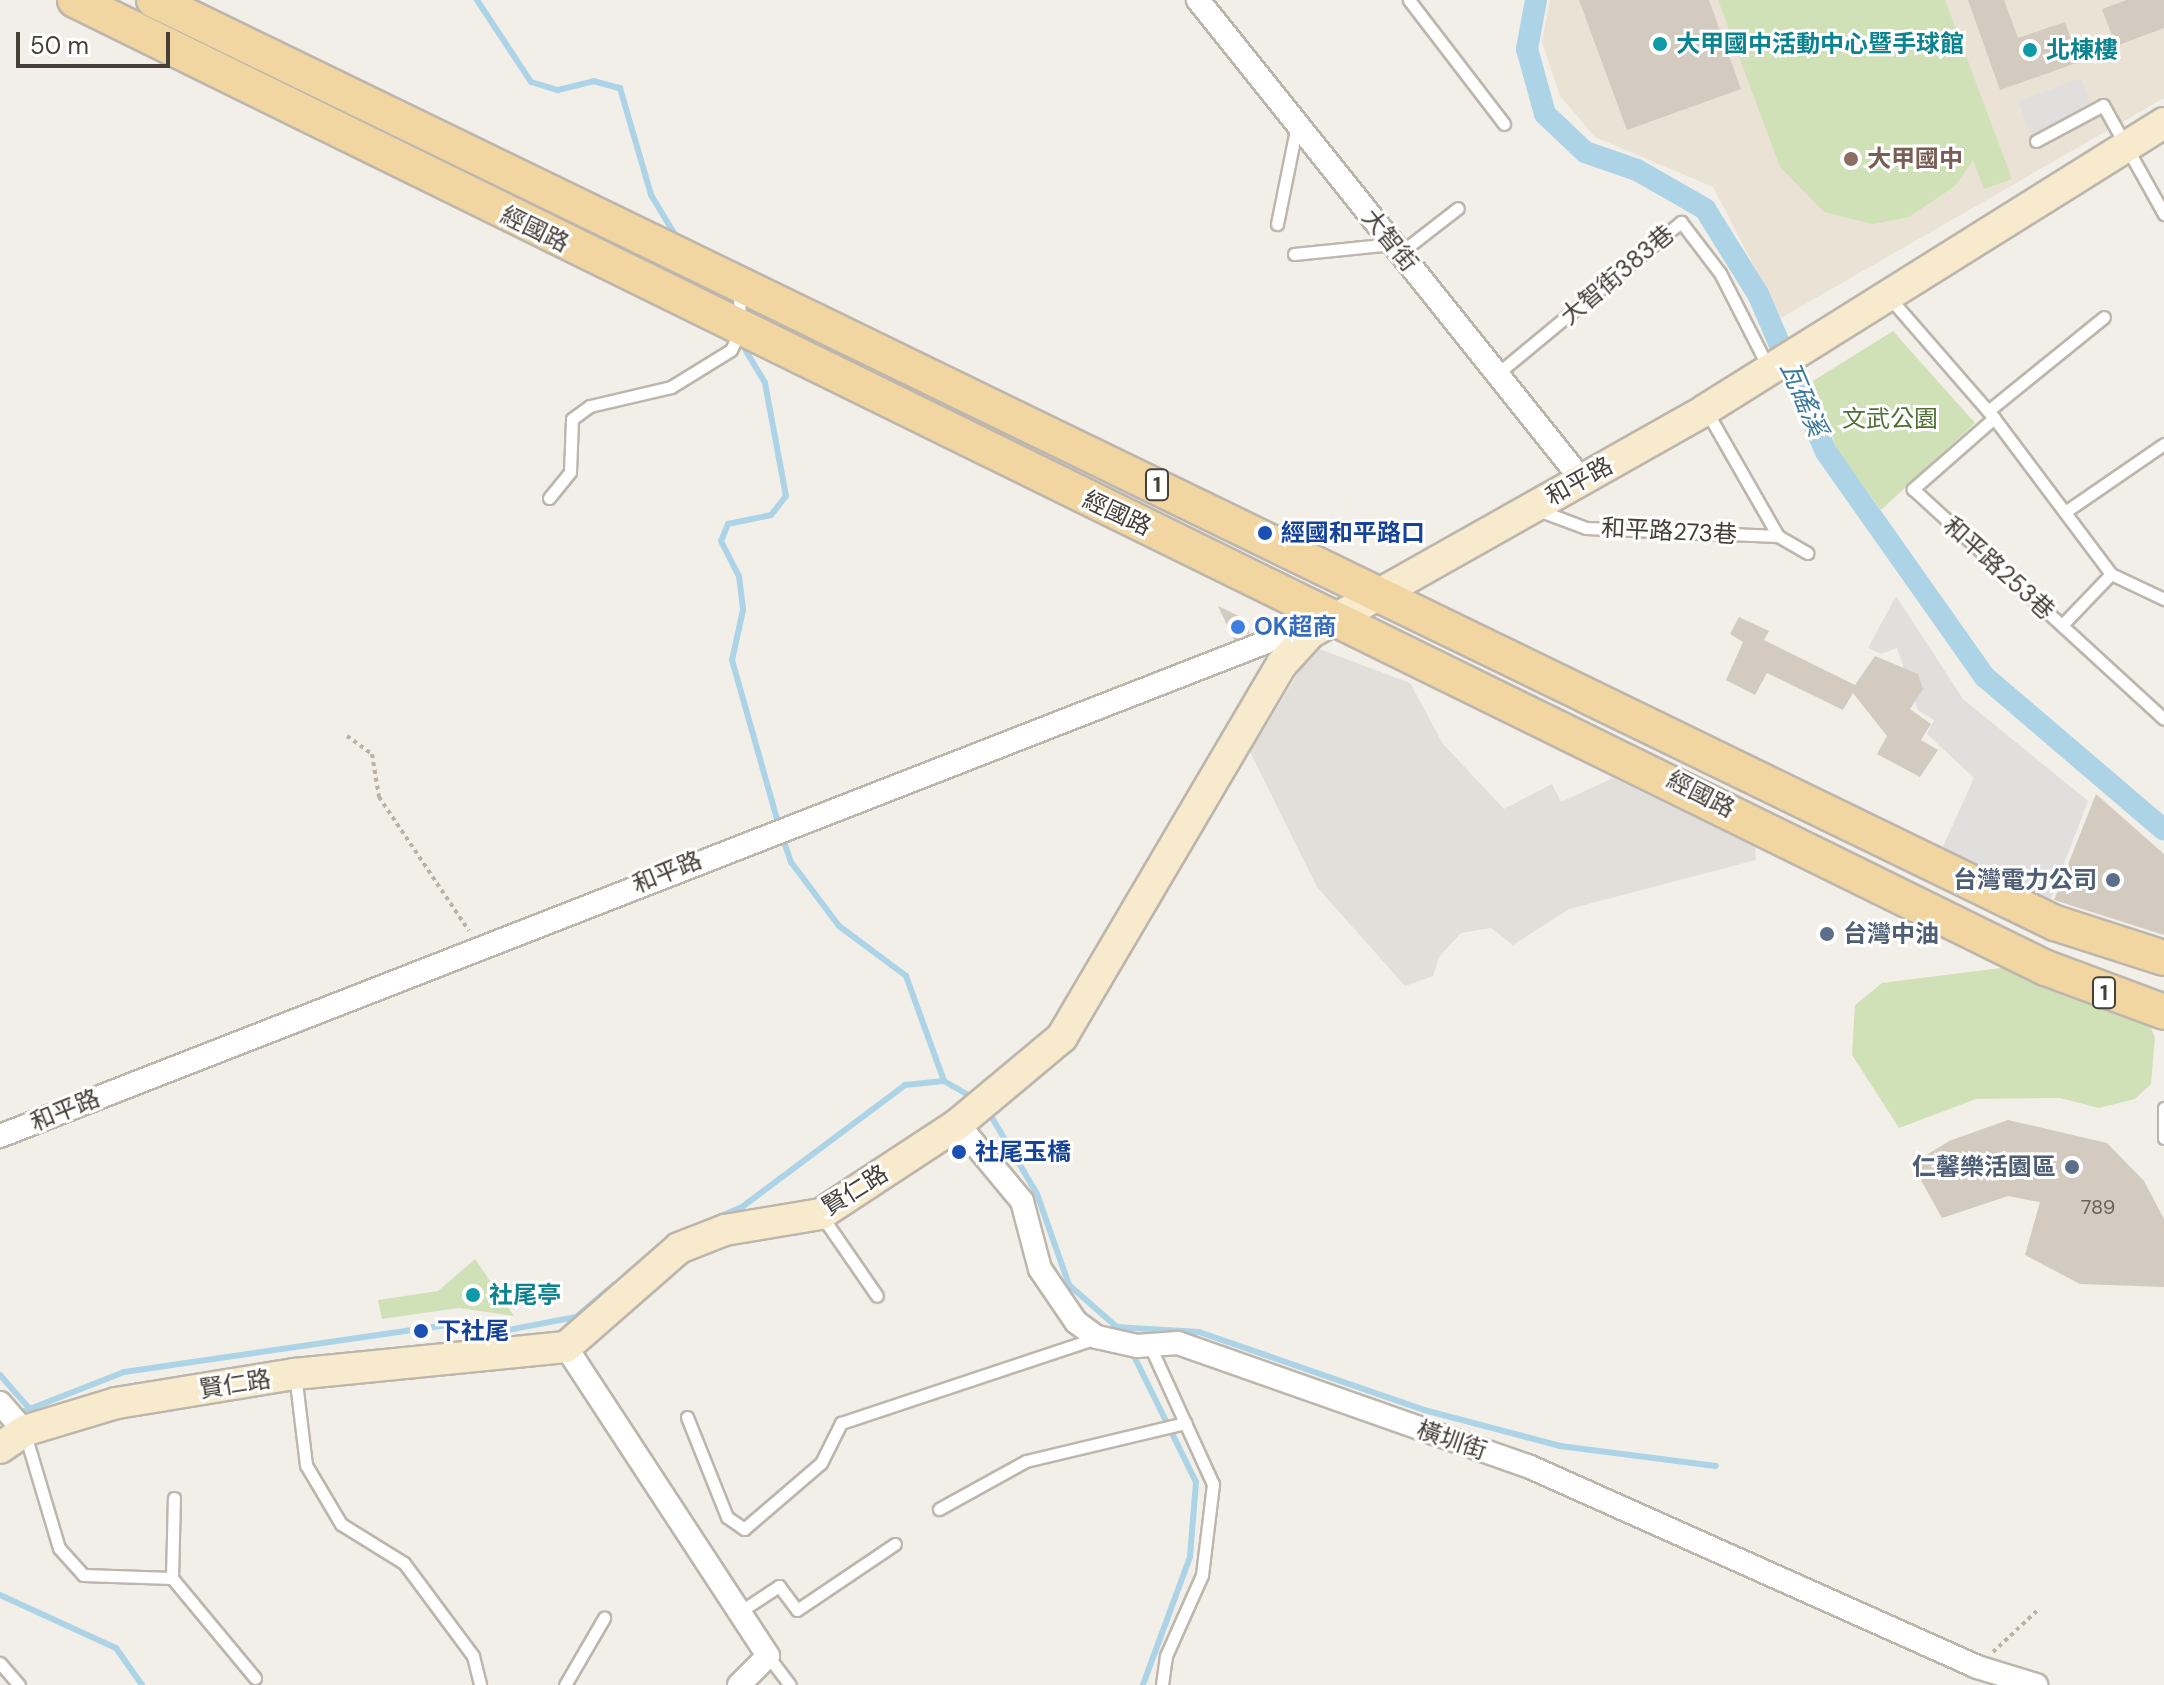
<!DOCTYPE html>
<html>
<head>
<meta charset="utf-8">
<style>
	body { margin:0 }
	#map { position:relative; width:2164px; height:1685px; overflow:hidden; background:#f2efe9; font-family:"DM Sans","Noto Sans TC",sans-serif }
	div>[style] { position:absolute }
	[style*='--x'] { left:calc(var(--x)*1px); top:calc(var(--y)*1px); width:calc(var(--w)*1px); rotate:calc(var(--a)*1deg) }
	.industrial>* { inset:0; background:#e2deda }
	.education>* { inset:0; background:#eae2d5 }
	.green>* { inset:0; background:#d1e1b7 }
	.parking>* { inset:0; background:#e1dfdd; transform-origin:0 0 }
	.stream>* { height:6px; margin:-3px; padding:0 3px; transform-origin:3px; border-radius:3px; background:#add3e7 }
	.canal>* { height:22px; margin:-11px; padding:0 11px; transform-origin:11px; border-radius:11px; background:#add3e7 }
	.building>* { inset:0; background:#d3cac0 }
	.path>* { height:4px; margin-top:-2px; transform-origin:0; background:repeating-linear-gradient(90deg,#bdb1a0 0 4px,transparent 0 8px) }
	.roads { filter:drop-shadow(2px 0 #bdb6ad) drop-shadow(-2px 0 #bdb6ad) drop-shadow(0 2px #bdb6ad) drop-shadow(0 -2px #bdb6ad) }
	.lane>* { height:11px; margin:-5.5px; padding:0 5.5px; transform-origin:5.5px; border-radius:5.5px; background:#fff }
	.street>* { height:22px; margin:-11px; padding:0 11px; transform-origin:11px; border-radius:11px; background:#fff }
	.secondary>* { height:30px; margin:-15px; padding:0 15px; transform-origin:15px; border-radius:15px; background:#f8ebcd }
	.primary>* { height:34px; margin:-17px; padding:0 17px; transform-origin:17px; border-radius:17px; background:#f2d6a2 }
	.dots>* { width:22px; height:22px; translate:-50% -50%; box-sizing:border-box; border:4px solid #fff; border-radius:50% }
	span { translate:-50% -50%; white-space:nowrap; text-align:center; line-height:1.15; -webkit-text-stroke:6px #fff; paint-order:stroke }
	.number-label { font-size:20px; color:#68625a }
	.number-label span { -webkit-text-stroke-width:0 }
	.shield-label span { padding:2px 6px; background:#fff; border:2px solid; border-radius:6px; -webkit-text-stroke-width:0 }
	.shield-label { font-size:22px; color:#453f38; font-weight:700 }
	.culture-label { font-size:24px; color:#0d838f; font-weight:700 }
	.left { translate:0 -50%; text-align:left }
	.education-label { font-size:24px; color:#785e54; font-weight:700 }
	.street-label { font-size:24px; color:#453f38 }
	.park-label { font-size:24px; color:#4e7032 }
	.transit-label { font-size:24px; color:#164399; font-weight:700 }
	.shop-label { font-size:24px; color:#366cbe; font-weight:700 }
	.service-label { font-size:24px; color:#4e5e75; font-weight:700 }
	.right { translate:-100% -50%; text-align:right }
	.water-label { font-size:26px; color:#3c7a9d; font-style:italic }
	.scale { position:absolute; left:16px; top:32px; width:154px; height:36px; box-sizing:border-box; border:4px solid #453f38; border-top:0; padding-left:10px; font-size:24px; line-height:28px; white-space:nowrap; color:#453f38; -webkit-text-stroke:6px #fff; paint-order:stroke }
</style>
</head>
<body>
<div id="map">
	<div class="industrial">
		<div style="clip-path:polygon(1314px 647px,1410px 683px,1443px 744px,1504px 809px,1552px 784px,1561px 802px,1613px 778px,1755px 847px,1756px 860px,1569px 909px,1513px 945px,1491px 928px,1461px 933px,1439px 957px,1433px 976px,1405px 986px,1317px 887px,1250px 752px)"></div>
	</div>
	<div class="education">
		<div style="clip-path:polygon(1550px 0,2164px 0,2164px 98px,1781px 318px,1713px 187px,1595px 137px,1560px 96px,1542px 42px)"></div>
	</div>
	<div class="green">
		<div style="clip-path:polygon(1718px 0,1945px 0,2012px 179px,1984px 189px,1973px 160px,1955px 186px,1909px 217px,1872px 224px,1824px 212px,1780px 167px)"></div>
		<div style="clip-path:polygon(1893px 331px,1975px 423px,1881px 510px,1837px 450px,1813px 381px)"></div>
		<div style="clip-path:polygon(2017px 966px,2146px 1016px,2155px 1038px,2151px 1084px,2135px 1099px,2099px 1108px,2060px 1098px,1976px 1099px,1899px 1128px,1852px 1055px,1855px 1005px,1882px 983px)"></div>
		<div style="clip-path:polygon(475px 1259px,514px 1316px,459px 1308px,382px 1319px,378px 1300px,438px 1291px)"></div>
	</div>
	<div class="parking">
		<div style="left:2081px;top:78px;width:35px;height:67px;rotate:70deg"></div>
		<div style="clip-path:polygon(1896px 596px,1963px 699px,2088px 801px,2048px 906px,1940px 853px,1974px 778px,1927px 734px,1934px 720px,1918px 710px,1897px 648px,1881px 654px,1868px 648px)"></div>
	</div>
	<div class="stream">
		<div style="--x:477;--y:0;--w:98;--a:56.6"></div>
		<div style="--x:531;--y:82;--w:28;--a:17"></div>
		<div style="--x:558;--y:90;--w:36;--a:-14"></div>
		<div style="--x:593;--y:81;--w:28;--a:15"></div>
		<div style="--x:620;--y:88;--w:111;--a:73.8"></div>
		<div style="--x:651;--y:195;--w:50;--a:58.8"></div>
		<div style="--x:746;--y:351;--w:37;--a:59"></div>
		<div style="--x:765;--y:383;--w:115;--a:79.5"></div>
		<div style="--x:786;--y:496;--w:24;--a:128"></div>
		<div style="--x:771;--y:515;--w:44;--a:168.2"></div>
		<div style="--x:728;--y:524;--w:18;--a:112"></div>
		<div style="--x:721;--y:541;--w:39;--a:63"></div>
		<div style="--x:739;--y:576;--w:34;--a:83"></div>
		<div style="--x:743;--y:610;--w:51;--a:102.4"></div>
		<div style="--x:732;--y:660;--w:173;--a:74.2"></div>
		<div style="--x:782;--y:836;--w:28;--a:71"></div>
		<div style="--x:791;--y:862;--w:80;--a:53.1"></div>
		<div style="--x:839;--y:926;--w:84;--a:36.7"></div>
		<div style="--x:906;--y:976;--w:112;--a:70.1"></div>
		<div style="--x:944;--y:1081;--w:34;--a:30"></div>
		<div style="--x:988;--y:1111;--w:96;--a:59.4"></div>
		<div style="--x:1037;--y:1194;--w:96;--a:70.6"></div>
		<div style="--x:1069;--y:1285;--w:76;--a:41.3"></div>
		<div style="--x:673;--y:1236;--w:75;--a:-22.8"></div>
		<div style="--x:742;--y:1207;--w:204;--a:-36.8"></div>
		<div style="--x:905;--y:1085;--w:39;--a:-6"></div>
		<div style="--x:1115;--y:1327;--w:84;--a:3.4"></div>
		<div style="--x:1199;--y:1332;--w:238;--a:19.1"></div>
		<div style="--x:1424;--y:1410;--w:141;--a:14.8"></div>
		<div style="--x:1560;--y:1446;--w:157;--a:7.3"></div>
		<div style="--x:1132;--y:1352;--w:145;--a:63.8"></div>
		<div style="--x:1196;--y:1482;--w:75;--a:94.6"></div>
		<div style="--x:1190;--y:1557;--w:136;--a:110.2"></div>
		<div style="--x:0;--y:1375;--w:43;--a:48.8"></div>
		<div style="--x:17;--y:1414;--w:115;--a:-21.4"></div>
		<div style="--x:124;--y:1372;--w:340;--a:-8.3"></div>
		<div style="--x:460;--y:1323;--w:44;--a:10.5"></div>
		<div style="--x:503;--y:1331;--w:74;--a:-10.9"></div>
		<div style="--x:576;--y:1317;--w:51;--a:-40.2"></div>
		<div style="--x:0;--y:1595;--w:128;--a:24.6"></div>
		<div style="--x:116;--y:1648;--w:45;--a:54.9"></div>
	</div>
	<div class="canal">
		<div style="--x:1536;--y:0;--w:50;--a:100.4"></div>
		<div style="--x:1527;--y:49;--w:67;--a:74.5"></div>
		<div style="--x:1545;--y:114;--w:55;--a:43.5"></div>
		<div style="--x:1585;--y:152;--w:55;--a:19.1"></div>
		<div style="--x:1637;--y:170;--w:78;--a:29.8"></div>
		<div style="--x:1705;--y:209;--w:100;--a:58.1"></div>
		<div style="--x:1758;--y:294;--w:172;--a:66.7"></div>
		<div style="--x:1826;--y:452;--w:276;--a:54.8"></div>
		<div style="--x:1985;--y:677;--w:235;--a:40.5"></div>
	</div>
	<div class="building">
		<div style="clip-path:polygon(1579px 0,1709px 0,1741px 89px,1627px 130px)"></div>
		<div style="clip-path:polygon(1968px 0,2004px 0,2018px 38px,2065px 22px,2079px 62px,2000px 90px)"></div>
		<div style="clip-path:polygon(2127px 0,2164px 0,2164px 28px,2116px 46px,2102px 9px)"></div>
		<div style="clip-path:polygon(1218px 606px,1243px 618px,1250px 633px,1234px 640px)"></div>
		<div style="clip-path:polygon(1739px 617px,1769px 631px,1764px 640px,1855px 685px,1875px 656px,1918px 674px,1923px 689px,1910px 709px,1931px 724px,1921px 740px,1938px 750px,1920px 777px,1877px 754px,1887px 736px,1853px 693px,1843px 710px,1767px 673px,1755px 695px,1726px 680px,1743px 642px,1730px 634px)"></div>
		<div style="clip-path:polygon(2096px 794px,2164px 854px,2164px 935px,2054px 900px)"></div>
		<div style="clip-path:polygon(2008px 1120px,2107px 1143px,2144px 1181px,2164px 1219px,2164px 1287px,2080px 1284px,2025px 1255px,2040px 1202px,2008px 1196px,1942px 1218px,1912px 1164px,1949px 1141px)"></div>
	</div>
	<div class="path">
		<div style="--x:347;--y:736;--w:31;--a:36"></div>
		<div style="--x:372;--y:754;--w:44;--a:80.8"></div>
		<div style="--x:379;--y:797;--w:161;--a:56.1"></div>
		<div style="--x:1993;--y:1652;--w:63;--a:-43.1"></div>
	</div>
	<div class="roads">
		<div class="lane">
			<div style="--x:1409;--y:0;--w:156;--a:52.5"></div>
			<div style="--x:2036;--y:141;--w:76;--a:-28.2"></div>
			<div style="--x:2103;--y:105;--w:125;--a:60.8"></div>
			<div style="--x:1277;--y:224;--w:101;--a:-78.6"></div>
			<div style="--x:1400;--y:253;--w:73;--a:-37.8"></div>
			<div style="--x:1294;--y:254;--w:99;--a:-5.8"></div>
			<div style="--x:1888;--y:296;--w:162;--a:49"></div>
			<div style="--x:1994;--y:418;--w:195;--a:53.1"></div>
			<div style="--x:2111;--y:574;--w:59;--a:25.3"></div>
			<div style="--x:1497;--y:374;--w:239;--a:-39.6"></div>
			<div style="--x:1681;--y:222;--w:64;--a:52.6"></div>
			<div style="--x:1720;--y:273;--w:106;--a:62.9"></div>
			<div style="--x:1988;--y:411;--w:149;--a:-39"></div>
			<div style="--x:1707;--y:412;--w:143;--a:60.2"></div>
			<div style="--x:1994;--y:418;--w:108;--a:138.8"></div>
			<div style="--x:1913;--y:489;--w:340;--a:42.5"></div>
			<div style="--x:549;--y:498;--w:33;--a:-51"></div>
			<div style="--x:570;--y:472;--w:53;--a:-87.8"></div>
			<div style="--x:572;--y:419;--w:22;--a:-36"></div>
			<div style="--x:590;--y:406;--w:83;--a:-13.2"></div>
			<div style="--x:671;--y:387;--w:70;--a:-31.7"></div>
			<div style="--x:731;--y:350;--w:21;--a:-65"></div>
			<div style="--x:740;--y:331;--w:41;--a:-91.4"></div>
			<div style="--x:1538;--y:510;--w:51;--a:20.6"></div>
			<div style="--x:1586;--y:528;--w:192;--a:2.4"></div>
			<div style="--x:1778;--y:536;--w:34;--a:30"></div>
			<div style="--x:2065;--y:512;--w:120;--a:-34.5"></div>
			<div style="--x:2063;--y:624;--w:69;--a:-46.2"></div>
			<div style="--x:2164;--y:1108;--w:30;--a:90"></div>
			<div style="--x:821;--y:1215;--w:98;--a:55.3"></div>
			<div style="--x:1150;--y:1346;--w:152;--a:65.5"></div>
			<div style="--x:1213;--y:1484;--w:92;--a:96.9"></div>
			<div style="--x:1202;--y:1575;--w:89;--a:114"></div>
			<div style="--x:1166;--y:1656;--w:29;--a:98"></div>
			<div style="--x:295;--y:1374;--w:92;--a:83.1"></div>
			<div style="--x:306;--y:1465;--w:69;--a:59.3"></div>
			<div style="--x:341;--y:1524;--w:74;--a:31.8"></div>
			<div style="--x:404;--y:1563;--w:116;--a:53.4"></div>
			<div style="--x:473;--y:1656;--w:30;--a:76"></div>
			<div style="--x:687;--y:1417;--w:108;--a:68.2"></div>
			<div style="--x:727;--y:1517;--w:21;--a:35"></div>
			<div style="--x:744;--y:1529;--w:101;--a:-40.6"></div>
			<div style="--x:821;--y:1463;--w:45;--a:-63.4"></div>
			<div style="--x:841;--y:1423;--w:270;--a:-18.4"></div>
			<div style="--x:25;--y:1434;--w:119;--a:73.4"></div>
			<div style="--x:59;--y:1548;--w:36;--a:48"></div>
			<div style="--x:83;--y:1575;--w:89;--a:1.9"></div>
			<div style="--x:172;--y:1578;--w:130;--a:50.3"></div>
			<div style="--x:939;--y:1509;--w:99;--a:-28.9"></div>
			<div style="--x:1026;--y:1461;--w:164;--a:-13.4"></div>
			<div style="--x:172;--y:1578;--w:80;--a:-88.6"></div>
			<div style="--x:744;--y:1609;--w:42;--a:-33.3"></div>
			<div style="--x:779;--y:1586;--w:30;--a:53"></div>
			<div style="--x:797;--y:1610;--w:118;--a:-34"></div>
			<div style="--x:768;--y:1656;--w:36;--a:53"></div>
			<div style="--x:0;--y:1663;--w:29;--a:49"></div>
			<div style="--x:565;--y:1685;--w:78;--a:-59.8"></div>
		</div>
		<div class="street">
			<div style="--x:1198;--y:0;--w:615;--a:51.34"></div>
			<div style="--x:958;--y:1124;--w:100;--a:50.3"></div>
			<div style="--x:1022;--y:1201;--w:70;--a:75.2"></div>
			<div style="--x:1040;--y:1269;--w:64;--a:55.8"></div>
			<div style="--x:1076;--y:1322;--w:26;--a:36"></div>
			<div style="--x:1097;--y:1337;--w:41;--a:12.7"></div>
			<div style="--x:1137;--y:1346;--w:41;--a:-4.2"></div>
			<div style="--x:1178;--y:1343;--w:371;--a:19.4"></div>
			<div style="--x:1528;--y:1466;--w:492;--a:24.1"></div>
			<div style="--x:1977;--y:1667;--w:62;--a:17"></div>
			<div style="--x:0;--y:1136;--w:1415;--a:-21.31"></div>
			<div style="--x:566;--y:1347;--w:369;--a:56.8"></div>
			<div style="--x:768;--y:1656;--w:41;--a:135"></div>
			<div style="--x:0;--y:1403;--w:37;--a:49"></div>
		</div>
		<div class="secondary">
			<div style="--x:0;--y:1448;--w:29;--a:-35"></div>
			<div style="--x:24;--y:1431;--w:97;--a:-16.8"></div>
			<div style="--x:117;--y:1403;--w:180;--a:-9.3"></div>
			<div style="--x:295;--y:1374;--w:272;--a:-5.7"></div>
			<div style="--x:566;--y:1347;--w:150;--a:-41.2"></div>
			<div style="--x:679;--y:1248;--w:49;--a:-21.4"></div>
			<div style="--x:725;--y:1230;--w:97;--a:-9.5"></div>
			<div style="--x:821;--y:1214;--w:164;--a:-33.3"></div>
			<div style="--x:958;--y:1124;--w:136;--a:-39.9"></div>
			<div style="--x:1062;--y:1037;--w:433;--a:-59.5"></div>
			<div style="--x:1282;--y:664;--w:42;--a:-47.9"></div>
			<div style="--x:1310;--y:633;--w:454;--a:-29.4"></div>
			<div style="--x:1705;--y:410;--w:541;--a:-32.02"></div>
		</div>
		<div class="primary">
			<div style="--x:75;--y:0;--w:2196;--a:26.16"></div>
			<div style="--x:2046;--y:968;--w:126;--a:20.4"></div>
			<div style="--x:154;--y:0;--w:2113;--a:25.9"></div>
			<div style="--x:2055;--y:923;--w:114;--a:17.8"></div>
		</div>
	</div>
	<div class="dots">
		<div style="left:1660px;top:44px;background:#0f9aa8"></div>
		<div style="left:2030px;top:50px;background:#0f9aa8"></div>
		<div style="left:1851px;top:159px;background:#8d6e63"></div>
		<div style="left:1265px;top:533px;background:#1a4fb4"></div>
		<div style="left:1238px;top:627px;background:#3f7fe0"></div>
		<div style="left:2113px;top:880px;background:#5c6f8a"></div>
		<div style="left:1827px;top:934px;background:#5c6f8a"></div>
		<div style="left:959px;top:1152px;background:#1a4fb4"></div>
		<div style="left:2072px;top:1167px;background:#5c6f8a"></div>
		<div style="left:473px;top:1295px;background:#0f9aa8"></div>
		<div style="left:421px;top:1331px;background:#1a4fb4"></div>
	</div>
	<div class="number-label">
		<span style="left:2098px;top:1207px">789</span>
	</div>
	<div class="shield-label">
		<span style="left:1157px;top:485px">1</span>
		<span style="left:2104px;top:993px">1</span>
	</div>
	<div class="culture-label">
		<span class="left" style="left:1676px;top:44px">大甲國中活動中心暨手球館</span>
		<span class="left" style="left:2046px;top:50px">北棟樓</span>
		<span class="left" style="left:489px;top:1295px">社尾亭</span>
	</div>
	<div class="education-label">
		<span class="left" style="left:1867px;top:159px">大甲國中</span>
	</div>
	<div class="street-label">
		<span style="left:535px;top:229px;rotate:26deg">經國路</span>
		<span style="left:1390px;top:240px;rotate:51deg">大智街</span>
		<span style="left:1617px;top:275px;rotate:-40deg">大智街383巷</span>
		<span style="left:1579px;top:481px;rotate:-29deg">和平路</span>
		<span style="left:1117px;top:513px;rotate:25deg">經國路</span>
		<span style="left:1669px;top:531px;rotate:3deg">和平路273巷</span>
		<span style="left:1999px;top:568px;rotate:42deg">和平路253巷</span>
		<span style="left:1701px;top:794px;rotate:27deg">經國路</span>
		<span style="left:667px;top:872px;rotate:-22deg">和平路</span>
		<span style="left:65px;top:1110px;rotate:-22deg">和平路</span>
		<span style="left:855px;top:1190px;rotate:-32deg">賢仁路</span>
		<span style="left:235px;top:1384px;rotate:-9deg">賢仁路</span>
		<span style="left:1452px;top:1440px;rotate:19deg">橫圳街</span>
	</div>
	<div class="park-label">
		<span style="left:1890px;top:419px">文武公園</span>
	</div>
	<div class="transit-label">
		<span class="left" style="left:1281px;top:533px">經國和平路口</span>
		<span class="left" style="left:975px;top:1152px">社尾玉橋</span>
		<span class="left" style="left:437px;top:1331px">下社尾</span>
	</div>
	<div class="shop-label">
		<span class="left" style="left:1254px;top:627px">OK超商</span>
	</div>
	<div class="service-label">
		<span class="right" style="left:2097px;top:880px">台灣電力公司</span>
		<span class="left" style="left:1843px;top:934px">台灣中油</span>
		<span class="right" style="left:2056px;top:1167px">仁馨樂活園區</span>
	</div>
	<div class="water-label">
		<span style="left:1803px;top:399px;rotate:67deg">瓦磘溪</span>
	</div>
	<div class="scale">50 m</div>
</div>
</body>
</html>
